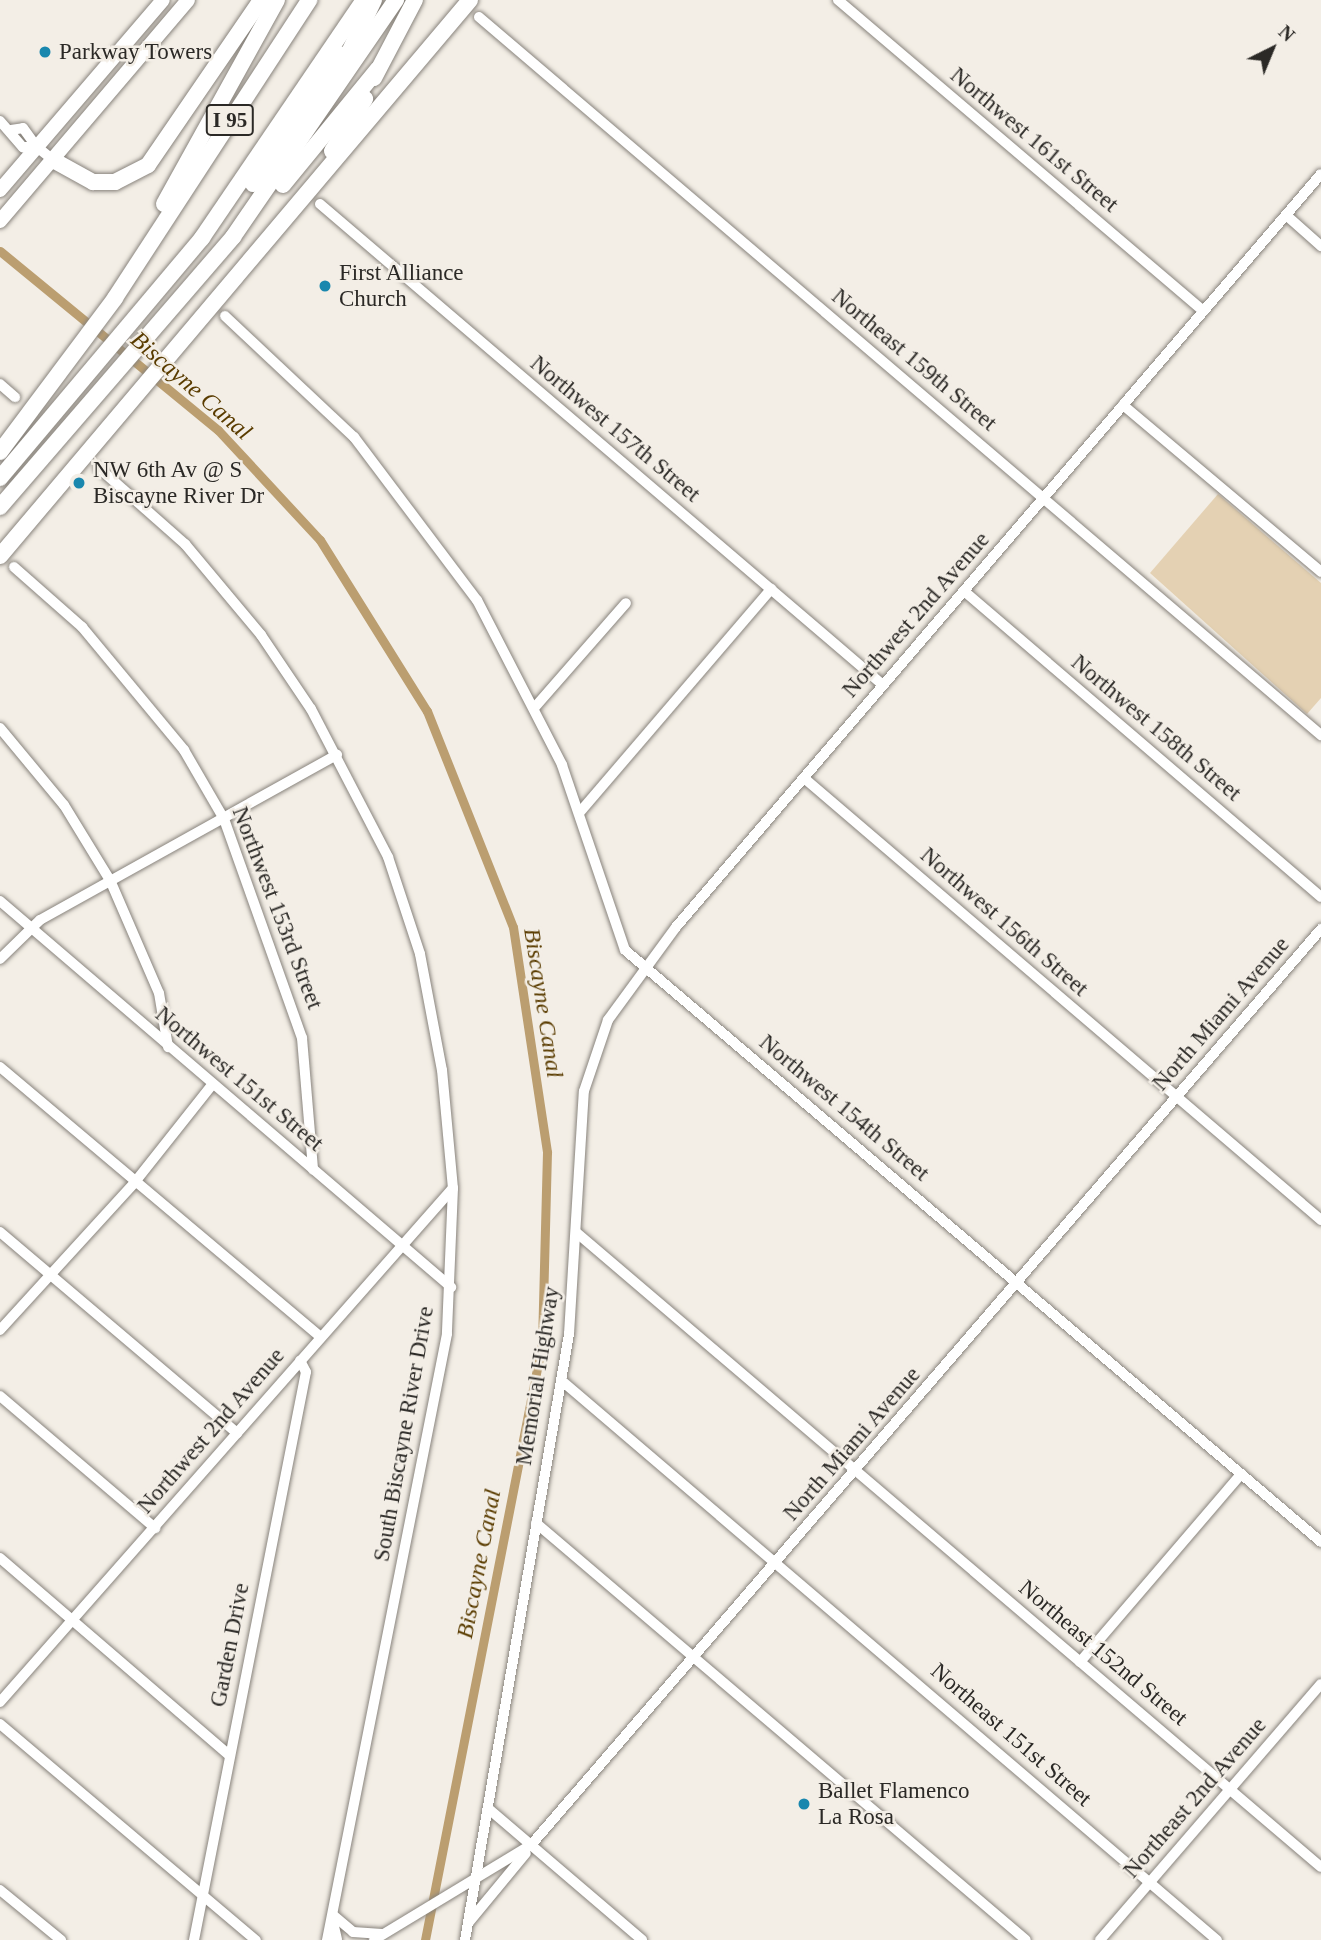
<!DOCTYPE html>
<html>
<head>
<meta charset="utf-8">
<style>
	body { margin:0 }
	#map { position:relative; width:1321px; height:1940px; overflow:hidden; background:#f3eee6; font-family:"Times New Roman",serif }
	div>[style] { position:absolute }
	[style*='--x'] { left:calc(var(--x)*1px); top:calc(var(--y)*1px); width:calc(var(--w)*1px); rotate:calc(var(--a)*1deg) }
	.green>* { inset:0; background:#e4d1b3 }
	.canal>* { height:9px; margin:-4.5px; padding:0 4.5px; transform-origin:4.5px; border-radius:4.5px; background:#bb9e70 }
	.roads { filter:drop-shadow(0 0 2px #88837c) drop-shadow(0 0 2px #88837c) }
	.minor>* { height:10px; margin:-5px; padding:0 5px; transform-origin:5px; border-radius:5px; background:#fff }
	.major>* { height:14px; margin:-7px; padding:0 7px; transform-origin:7px; border-radius:7px; background:#fff }
	.highway>* { height:16px; margin:-8px; padding:0 8px; transform-origin:8px; border-radius:8px; background:#fff }
	.dots>* { width:19px; height:19px; translate:-50% -50%; box-sizing:border-box; border:4px solid #f3eee6; border-radius:50% }
	span { translate:-50% -50%; white-space:nowrap; text-align:center; line-height:1.15; -webkit-text-stroke:5px #f3eee6; paint-order:stroke }
	.shield-label span { padding:2px 5px; background:#f3eee6; border:2px solid; border-radius:5px; -webkit-text-stroke-width:0 }
	.shield-label { font-size:21px; color:#2b2926; font-weight:700 }
	.poi-label { font-size:23px; color:#2b2926 }
	.left { translate:0 -50%; text-align:left }
	.street-label { font-size:23px; color:#2b2926 }
	.water-label { font-size:24px; color:#5a3c00; font-style:italic }
	.north { position:absolute; left:1237px; top:14px; width:70px; height:70px; -webkit-text-stroke:5px #f3eee6; paint-order:stroke; rotate:43deg; font-size:19px; font-weight:700; line-height:28px; text-align:center; color:#2b2926 }
	.north::after { content:''; display:block; margin:auto; width:24px; height:32px; background:#2b2926; clip-path:polygon(50% 0,100% 100%,50% 72%,0 100%) }
</style>
</head>
<body>
<div id="map">
	<div class="green">
		<div style="clip-path:polygon(1218px 494px,1321px 583px,1321px 698px,1307px 714px,1150px 573px)"></div>
	</div>
	<div class="canal">
		<div style="--x:0;--y:251;--w:282;--a:39.4"></div>
		<div style="--x:218;--y:430;--w:150;--a:47.2"></div>
		<div style="--x:320;--y:540;--w:202;--a:58"></div>
		<div style="--x:427;--y:711;--w:232;--a:68.3"></div>
		<div style="--x:513;--y:927;--w:228;--a:81.4"></div>
		<div style="--x:547;--y:1152;--w:191;--a:91.5"></div>
		<div style="--x:542;--y:1343;--w:608;--a:101.09"></div>
	</div>
	<div class="roads">
		<div class="minor">
			<div style="--x:838;--y:0;--w:480;--a:40.4"></div>
			<div style="--x:479;--y:17;--w:1107;--a:40.46"></div>
			<div style="--x:0;--y:121;--w:35;--a:49"></div>
			<div style="--x:23;--y:147;--w:14;--a:0"></div>
			<div style="--x:37;--y:147;--w:21;--a:39"></div>
			<div style="--x:11;--y:130;--w:12;--a:-9"></div>
			<div style="--x:23;--y:128;--w:24;--a:54"></div>
			<div style="--x:320;--y:204;--w:740;--a:40.51"></div>
			<div style="--x:1286;--y:215;--w:47;--a:41.5"></div>
			<div style="--x:225;--y:316;--w:177;--a:43.2"></div>
			<div style="--x:354;--y:437;--w:204;--a:53"></div>
			<div style="--x:477;--y:600;--w:186;--a:62.7"></div>
			<div style="--x:562;--y:765;--w:195;--a:71.2"></div>
			<div style="--x:625;--y:950;--w:914;--a:40.38"></div>
			<div style="--x:0;--y:384;--w:20;--a:41"></div>
			<div style="--x:1123;--y:405;--w:259;--a:40.1"></div>
			<div style="--x:99;--y:468;--w:115;--a:41.5"></div>
			<div style="--x:185;--y:544;--w:119;--a:50.1"></div>
			<div style="--x:261;--y:635;--w:89;--a:56"></div>
			<div style="--x:311;--y:709;--w:167;--a:62.5"></div>
			<div style="--x:388;--y:857;--w:102;--a:71.7"></div>
			<div style="--x:420;--y:954;--w:118;--a:79.3"></div>
			<div style="--x:442;--y:1070;--w:119;--a:84.7"></div>
			<div style="--x:453;--y:1188;--w:146;--a:92.4"></div>
			<div style="--x:447;--y:1334;--w:618;--a:101.2"></div>
			<div style="--x:14;--y:567;--w:91;--a:41.4"></div>
			<div style="--x:82;--y:627;--w:160;--a:50.3"></div>
			<div style="--x:184;--y:750;--w:80;--a:59.9"></div>
			<div style="--x:224;--y:819;--w:232;--a:70.4"></div>
			<div style="--x:302;--y:1038;--w:132;--a:85.2"></div>
			<div style="--x:964;--y:591;--w:470;--a:40.6"></div>
			<div style="--x:535;--y:707;--w:138;--a:-48.8"></div>
			<div style="--x:0;--y:728;--w:100;--a:50.3"></div>
			<div style="--x:64;--y:805;--w:88;--a:58.5"></div>
			<div style="--x:110;--y:880;--w:123;--a:66.6"></div>
			<div style="--x:159;--y:993;--w:55;--a:80.5"></div>
			<div style="--x:804;--y:778;--w:680;--a:40.53"></div>
			<div style="--x:580;--y:812;--w:294;--a:-49.4"></div>
			<div style="--x:0;--y:901;--w:594;--a:40.56"></div>
			<div style="--x:0;--y:959;--w:56;--a:-44.3"></div>
			<div style="--x:40;--y:920;--w:340;--a:-29.1"></div>
			<div style="--x:0;--y:1067;--w:419;--a:40.1"></div>
			<div style="--x:0;--y:1232;--w:311;--a:40.3"></div>
			<div style="--x:577;--y:1233;--w:977;--a:40.44"></div>
			<div style="--x:0;--y:1330;--w:200;--a:-47.6"></div>
			<div style="--x:135;--y:1182;--w:124;--a:-51.6"></div>
			<div style="--x:562;--y:1381;--w:861;--a:40.48"></div>
			<div style="--x:0;--y:1396;--w:204;--a:40.4"></div>
			<div style="--x:536;--y:1523;--w:643;--a:40.4"></div>
			<div style="--x:0;--y:1558;--w:303;--a:40.7"></div>
			<div style="--x:1080;--y:1662;--w:248;--a:-49.4"></div>
			<div style="--x:0;--y:1702;--w:685;--a:-48.61"></div>
			<div style="--x:0;--y:1724;--w:335;--a:40.2"></div>
			<div style="--x:490;--y:1810;--w:200;--a:40.5"></div>
			<div style="--x:0;--y:1890;--w:79;--a:39.3"></div>
			<div style="--x:333;--y:1915;--w:26;--a:40"></div>
			<div style="--x:353;--y:1932;--w:29;--a:4"></div>
			<div style="--x:333;--y:1922;--w:18;--a:77"></div>
			<div style="--x:469;--y:1922;--w:89;--a:-50.4"></div>
			<div style="--x:194;--y:1940;--w:579;--a:-78.85"></div>
			<div style="--x:306;--y:1372;--w:13;--a:-117"></div>
			<div style="--x:374;--y:1940;--w:184;--a:-31.2"></div>
			<div style="--x:531;--y:1845;--w:1210;--a:-49.22"></div>
			<div style="--x:465;--y:1940;--w:615;--a:-80.26"></div>
			<div style="--x:569;--y:1334;--w:243;--a:-86.5"></div>
			<div style="--x:584;--y:1091;--w:75;--a:-71.3"></div>
			<div style="--x:608;--y:1020;--w:115;--a:-53.8"></div>
			<div style="--x:676;--y:927;--w:991;--a:-49.42"></div>
			<div style="--x:1100;--y:1940;--w:338;--a:-49.2"></div>
		</div>
		<div class="major">
			<div style="--x:0;--y:190;--w:250;--a:-49.4"></div>
			<div style="--x:0;--y:221;--w:290;--a:-49.6"></div>
		</div>
		<div class="highway">
			<div style="--x:342;--y:67;--w:74;--a:-64.5"></div>
			<div style="--x:374;--y:78;--w:88;--a:-62.3"></div>
			<div style="--x:332;--y:151;--w:62;--a:-57.6"></div>
			<div style="--x:53;--y:160;--w:46;--a:28.8"></div>
			<div style="--x:93;--y:182;--w:22;--a:0"></div>
			<div style="--x:115;--y:182;--w:37;--a:-27"></div>
			<div style="--x:148;--y:165;--w:200;--a:-55.6"></div>
			<div style="--x:253;--y:184;--w:156;--a:-56.2"></div>
			<div style="--x:283;--y:185;--w:150;--a:-50.7"></div>
			<div style="--x:164;--y:204;--w:233;--a:-61"></div>
			<div style="--x:0;--y:452;--w:192;--a:-53.2"></div>
			<div style="--x:115;--y:298;--w:356;--a:-56.9"></div>
			<div style="--x:0;--y:478;--w:314;--a:-49.9"></div>
			<div style="--x:202;--y:238;--w:288;--a:-55.8"></div>
			<div style="--x:0;--y:507;--w:357;--a:-49.2"></div>
			<div style="--x:233;--y:237;--w:288;--a:-55.5"></div>
			<div style="--x:0;--y:556;--w:728;--a:-49.79"></div>
		</div>
	</div>
	<div class="dots">
		<div style="left:45px;top:52px;background:#1987ae"></div>
		<div style="left:325px;top:286px;background:#1987ae"></div>
		<div style="left:79px;top:483px;background:#1987ae"></div>
		<div style="left:804px;top:1804px;background:#1987ae"></div>
	</div>
	<div class="shield-label">
		<span style="left:230px;top:120px">I 95</span>
	</div>
	<div class="poi-label">
		<span class="left" style="left:59px;top:52px">Parkway Towers</span>
		<span class="left" style="left:339px;top:286px">First Alliance<br>Church</span>
		<span class="left" style="left:93px;top:483px">NW 6th Av @ S<br>Biscayne River Dr</span>
		<span class="left" style="left:818px;top:1804px">Ballet Flamenco<br>La Rosa</span>
	</div>
	<div class="street-label">
		<span style="left:1034px;top:140px;rotate:40deg">Northwest 161st Street</span>
		<span style="left:914px;top:360px;rotate:40deg">Northeast 159th Street</span>
		<span style="left:615px;top:429px;rotate:40deg">Northwest 157th Street</span>
		<span style="left:916px;top:615px;rotate:-49deg">Northwest 2nd Avenue</span>
		<span style="left:1156px;top:728px;rotate:40deg">Northwest 158th Street</span>
		<span style="left:277px;top:908px;rotate:69deg">Northwest 153rd Street</span>
		<span style="left:1004px;top:922px;rotate:41deg">Northwest 156th Street</span>
		<span style="left:1221px;top:1014px;rotate:-49deg">North Miami Avenue</span>
		<span style="left:239px;top:1079px;rotate:40deg">Northwest 151st Street</span>
		<span style="left:844px;top:1108px;rotate:40deg">Northwest 154th Street</span>
		<span style="left:538px;top:1376px;rotate:-81deg">Memorial Highway</span>
		<span style="left:211px;top:1431px;rotate:-49deg">Northwest 2nd Avenue</span>
		<span style="left:404px;top:1434px;rotate:-80deg">South Biscayne River Drive</span>
		<span style="left:852px;top:1444px;rotate:-49deg">North Miami Avenue</span>
		<span style="left:230px;top:1645px;rotate:-79deg">Garden Drive</span>
		<span style="left:1103px;top:1653px;rotate:40deg">Northeast 152nd Street</span>
		<span style="left:1011px;top:1735px;rotate:41deg">Northeast 151st Street</span>
		<span style="left:1195px;top:1798px;rotate:-49deg">Northeast 2nd Avenue</span>
	</div>
	<div class="water-label">
		<span style="left:191px;top:386px;rotate:41deg">Biscayne Canal</span>
		<span style="left:543px;top:1003px;rotate:81deg">Biscayne Canal</span>
		<span style="left:479px;top:1564px;rotate:-79deg">Biscayne Canal</span>
	</div>
	<div class="north">N</div>
</div>
</body>
</html>
